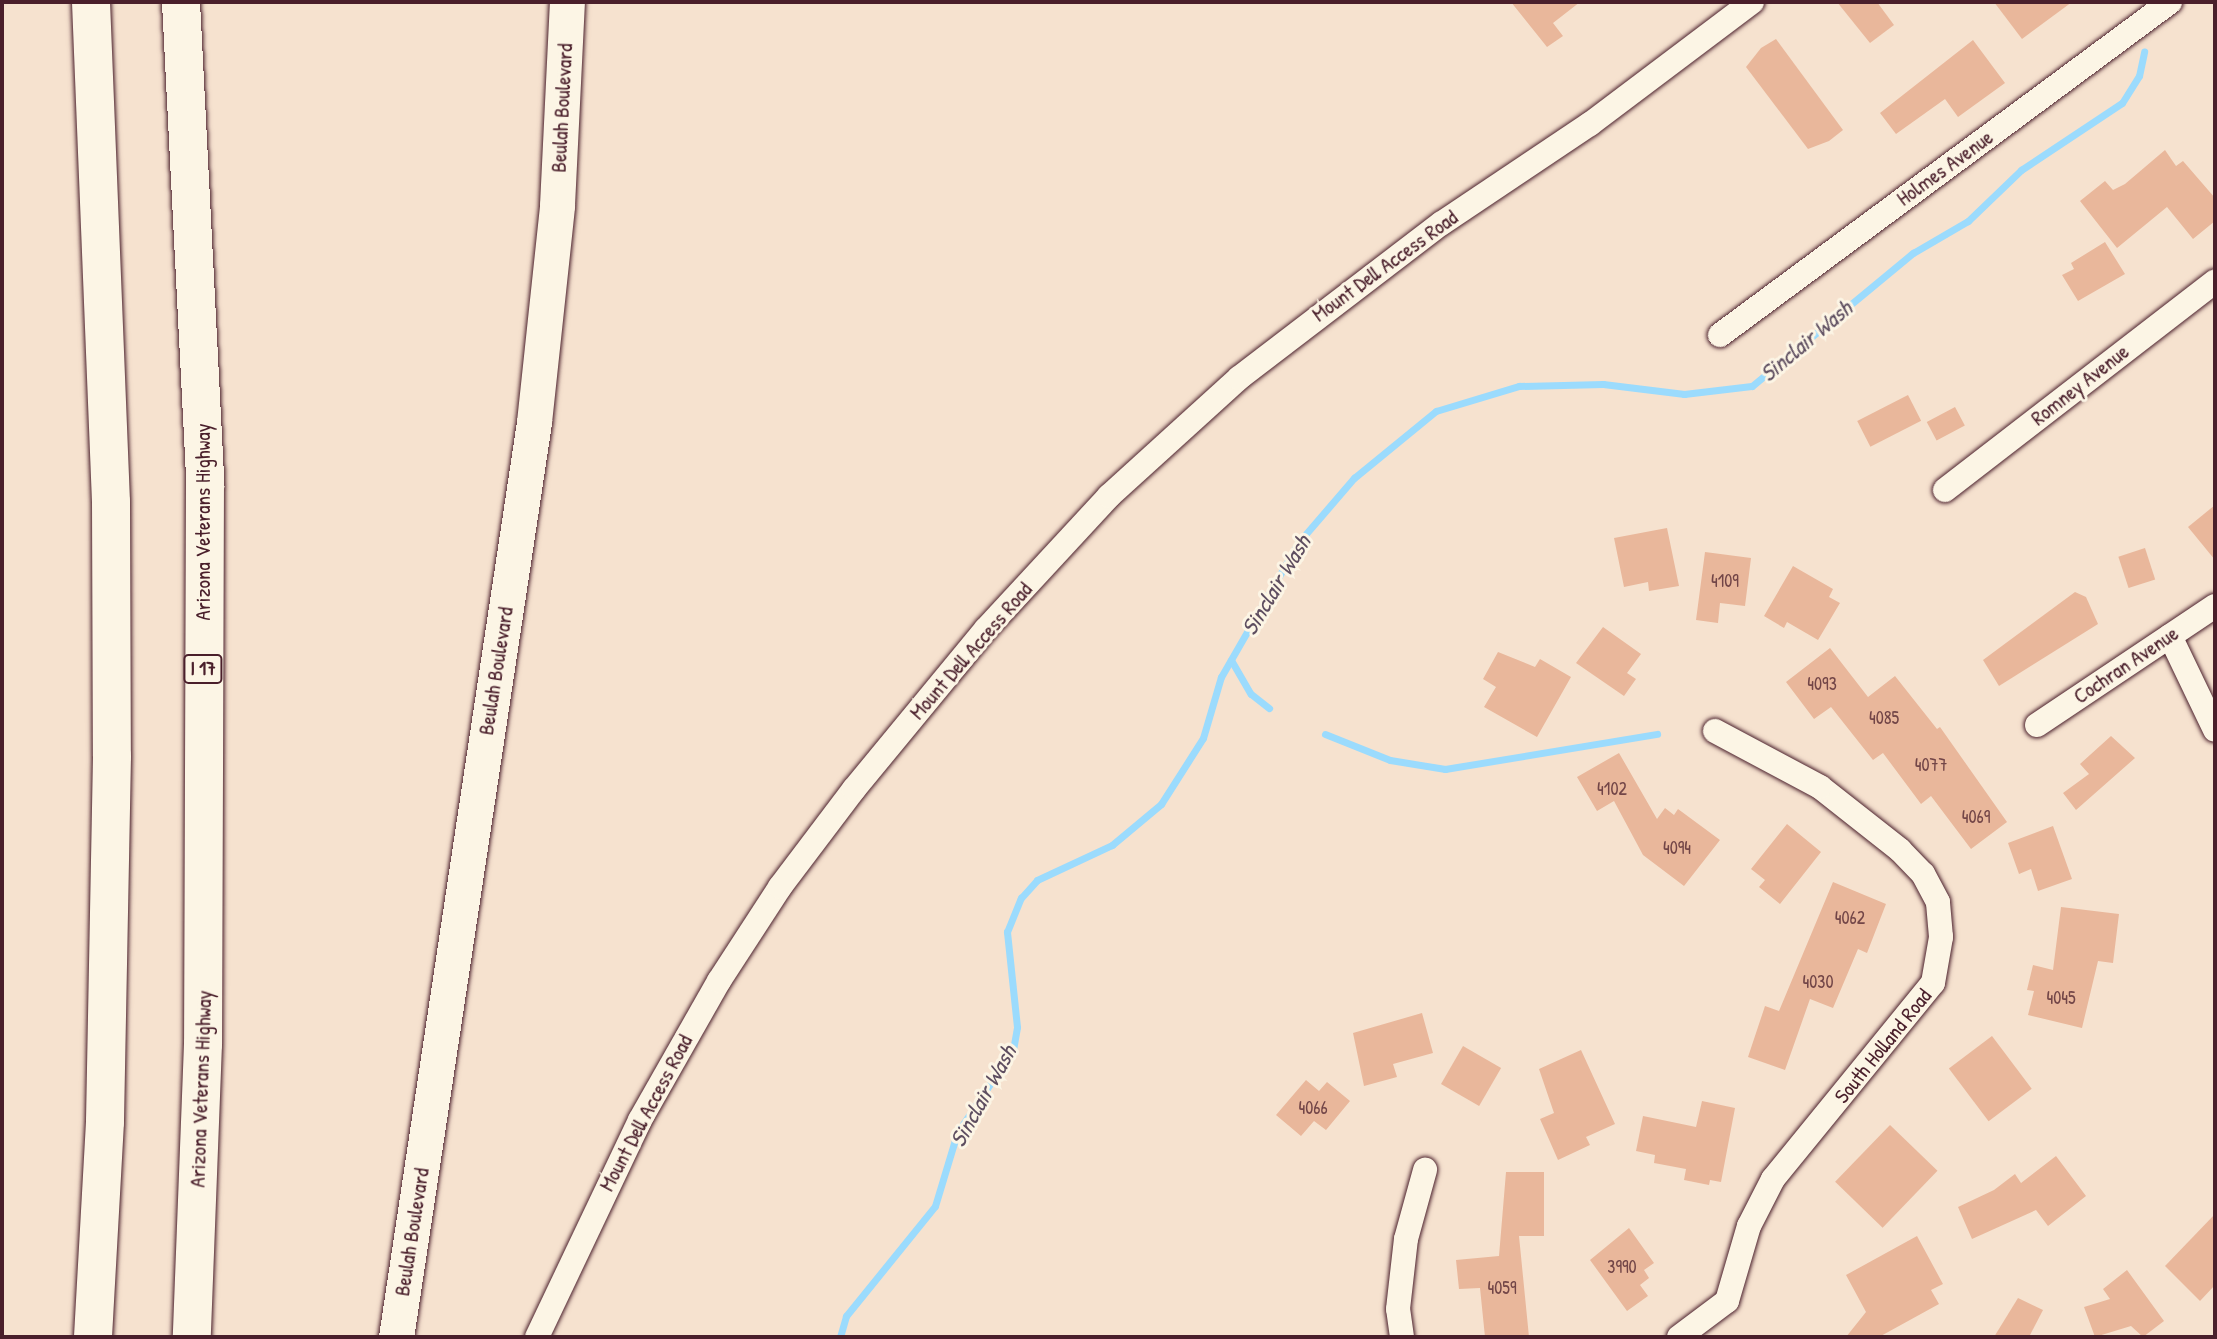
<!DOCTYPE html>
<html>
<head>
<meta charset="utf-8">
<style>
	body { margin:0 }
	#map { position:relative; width:2217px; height:1339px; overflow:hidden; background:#f6e2cf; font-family:"Patrick Hand",sans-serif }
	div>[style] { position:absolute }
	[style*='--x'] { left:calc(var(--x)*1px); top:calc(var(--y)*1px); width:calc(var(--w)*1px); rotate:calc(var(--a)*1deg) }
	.stream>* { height:7px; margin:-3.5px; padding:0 3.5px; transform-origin:3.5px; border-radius:3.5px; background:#9bdbfd }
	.building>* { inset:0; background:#e9b79b; transform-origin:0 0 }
	.roads { filter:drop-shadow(0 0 2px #4a1f2b) drop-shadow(0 0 2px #4a1f2b) }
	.minor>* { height:24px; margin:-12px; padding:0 12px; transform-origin:12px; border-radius:12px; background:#fcf5e5 }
	.secondary>* { height:35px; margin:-17.5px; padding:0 17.5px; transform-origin:17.5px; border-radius:17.5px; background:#fcf5e5 }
	.motorway>* { height:38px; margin:-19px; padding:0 19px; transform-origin:19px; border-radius:19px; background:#fcf5e5 }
	span { translate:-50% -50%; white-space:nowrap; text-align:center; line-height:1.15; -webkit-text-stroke:6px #fcf5e5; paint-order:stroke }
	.number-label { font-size:18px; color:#724547 }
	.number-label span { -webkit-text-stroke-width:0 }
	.shield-label span { padding:2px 5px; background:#fcf5e5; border:2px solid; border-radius:5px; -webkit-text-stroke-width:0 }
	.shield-label { font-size:19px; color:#4a1f2b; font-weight:700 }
	.street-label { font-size:21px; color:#4a1f2b }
	.water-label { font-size:23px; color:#5e4e60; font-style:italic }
	.frame { position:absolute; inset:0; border:4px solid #4a1f2b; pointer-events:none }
</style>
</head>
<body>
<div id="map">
	<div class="stream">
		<div style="--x:1231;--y:660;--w:39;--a:60"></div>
		<div style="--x:1251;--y:694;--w:23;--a:38"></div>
		<div style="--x:1325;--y:734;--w:70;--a:21.8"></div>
		<div style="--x:1390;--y:760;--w:56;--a:9.3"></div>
		<div style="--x:1445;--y:769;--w:215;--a:-9.4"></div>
		<div style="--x:840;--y:1337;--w:22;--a:-74"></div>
		<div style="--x:846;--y:1316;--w:141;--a:-51"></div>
		<div style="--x:935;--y:1206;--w:76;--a:-73.2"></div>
		<div style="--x:957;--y:1133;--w:100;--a:-56"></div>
		<div style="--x:1013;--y:1050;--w:23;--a:-80"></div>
		<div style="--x:1017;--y:1027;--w:96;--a:-96"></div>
		<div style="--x:1007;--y:932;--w:37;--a:-68"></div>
		<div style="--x:1021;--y:898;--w:24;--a:-48"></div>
		<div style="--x:1037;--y:880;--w:83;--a:-25"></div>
		<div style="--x:1112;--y:845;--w:64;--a:-39.9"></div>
		<div style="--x:1161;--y:804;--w:78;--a:-57.5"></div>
		<div style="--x:1203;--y:738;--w:64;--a:-73.6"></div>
		<div style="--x:1221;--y:677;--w:155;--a:-60.1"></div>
		<div style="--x:1298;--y:543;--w:86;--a:-49.3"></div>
		<div style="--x:1354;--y:478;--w:106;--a:-39.3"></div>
		<div style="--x:1436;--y:411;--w:87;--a:-16.8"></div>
		<div style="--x:1519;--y:386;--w:84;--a:-1.4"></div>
		<div style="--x:1603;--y:384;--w:82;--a:7"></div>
		<div style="--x:1684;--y:394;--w:68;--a:-6.7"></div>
		<div style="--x:1752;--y:386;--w:209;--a:-39.6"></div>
		<div style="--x:1913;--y:253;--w:64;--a:-30.2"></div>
		<div style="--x:1968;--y:221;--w:74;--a:-43.9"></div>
		<div style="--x:2021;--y:170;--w:121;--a:-33.6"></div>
		<div style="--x:2122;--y:103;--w:32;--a:-58"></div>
		<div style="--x:2139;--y:76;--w:25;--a:-78"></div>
	</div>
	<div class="building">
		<div style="clip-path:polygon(1511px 2px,1580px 2px,1553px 23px,1563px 36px,1547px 47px)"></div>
		<div style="clip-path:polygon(1837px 2px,1877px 2px,1894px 25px,1870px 43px)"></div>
		<div style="clip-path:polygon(1994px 2px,2072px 2px,2022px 39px)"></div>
		<div style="clip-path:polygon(1776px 39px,1843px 130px,1829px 141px,1808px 149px,1746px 67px,1761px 48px)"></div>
		<div style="clip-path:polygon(1973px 40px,2005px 83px,1958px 117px,1945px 99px,1896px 134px,1880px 113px)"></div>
		<div style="clip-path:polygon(2165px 150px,2176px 166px,2183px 161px,2215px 198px,2215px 221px,2193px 239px,2167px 207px,2117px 248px,2080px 201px,2105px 181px,2113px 190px,2125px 184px)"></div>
		<div style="clip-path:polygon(2105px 242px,2125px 274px,2078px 301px,2062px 275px,2074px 269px,2071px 263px)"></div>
		<div style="left:1908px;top:395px;width:29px;height:57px;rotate:63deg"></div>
		<div style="left:1955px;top:407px;width:21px;height:32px;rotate:62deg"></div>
		<div style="clip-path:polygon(2215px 505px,2215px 560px,2188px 527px)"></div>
		<div style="clip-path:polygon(1667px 528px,1679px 586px,1649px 591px,1648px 582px,1624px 587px,1614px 538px)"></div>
		<div style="left:2145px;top:548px;width:33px;height:28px;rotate:72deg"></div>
		<div style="clip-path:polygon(1705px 552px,1751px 558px,1745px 606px,1720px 603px,1718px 623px,1696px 620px)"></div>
		<div style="clip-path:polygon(1793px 566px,1833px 589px,1829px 597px,1840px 603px,1818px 640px,1787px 622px,1784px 628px,1764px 616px)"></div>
		<div style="clip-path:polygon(2075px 592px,2086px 597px,2098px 624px,1999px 686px,1983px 660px)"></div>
		<div style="clip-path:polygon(1603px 627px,1641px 654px,1627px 673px,1636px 679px,1624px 696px,1576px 663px)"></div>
		<div style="clip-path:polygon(1830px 648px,1868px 697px,1895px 676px,1937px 729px,1940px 727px,2007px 822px,1971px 849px,1931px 796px,1921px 804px,1883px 753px,1873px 760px,1831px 707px,1814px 719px,1786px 682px)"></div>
		<div style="clip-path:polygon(1498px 652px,1535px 667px,1540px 659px,1571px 677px,1537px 737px,1484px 707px,1496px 687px,1483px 679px)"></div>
		<div style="clip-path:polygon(2111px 736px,2135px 758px,2076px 810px,2063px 793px,2089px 774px,2080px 764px)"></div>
		<div style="clip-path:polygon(1619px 753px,1657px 819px,1665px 808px,1674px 815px,1678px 809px,1720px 840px,1684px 886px,1643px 855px,1614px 801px,1597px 811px,1577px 777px)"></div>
		<div style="clip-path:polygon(1787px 824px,1821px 852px,1780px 904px,1759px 887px,1765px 880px,1751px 869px)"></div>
		<div style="clip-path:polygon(2053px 826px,2072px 879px,2038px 891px,2031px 869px,2019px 874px,2008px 843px)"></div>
		<div style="clip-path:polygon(1833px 882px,1886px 904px,1867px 953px,1858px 949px,1833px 1008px,1810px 999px,1785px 1070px,1748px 1057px,1765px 1006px,1779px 1011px)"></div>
		<div style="clip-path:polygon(2061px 907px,2119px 914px,2113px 963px,2098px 961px,2082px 1028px,2028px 1015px,2034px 991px,2027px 990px,2033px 965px,2053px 970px)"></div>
		<div style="clip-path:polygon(1422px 1013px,1433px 1053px,1393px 1064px,1397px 1077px,1364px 1086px,1353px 1033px)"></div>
		<div style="left:1992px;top:1036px;width:66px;height:54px;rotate:53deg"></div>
		<div style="left:1463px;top:1046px;width:44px;height:44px;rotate:30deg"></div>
		<div style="clip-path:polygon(1581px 1050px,1615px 1124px,1586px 1137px,1590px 1145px,1558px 1160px,1540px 1119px,1554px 1113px,1539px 1069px)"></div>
		<div style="clip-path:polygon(1306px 1080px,1319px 1091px,1327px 1082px,1350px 1101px,1326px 1130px,1314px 1121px,1301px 1136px,1276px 1115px)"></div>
		<div style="clip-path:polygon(1702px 1101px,1735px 1108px,1721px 1182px,1710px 1180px,1709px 1185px,1684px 1180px,1686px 1169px,1654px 1163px,1655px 1155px,1636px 1151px,1643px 1116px,1696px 1127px)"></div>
		<div style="left:1890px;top:1125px;width:66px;height:79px;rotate:44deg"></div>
		<div style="clip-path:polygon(2056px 1156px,2086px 1196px,2048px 1226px,2036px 1210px,1972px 1239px,1958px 1207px,1994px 1190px,2015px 1174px,2021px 1183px)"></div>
		<div style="clip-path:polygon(1506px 1172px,1544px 1172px,1544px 1236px,1519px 1236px,1529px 1337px,1485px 1337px,1480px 1288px,1459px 1289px,1456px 1260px,1499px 1256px)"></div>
		<div style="clip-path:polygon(2215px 1214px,2215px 1285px,2200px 1301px,2165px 1266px)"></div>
		<div style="clip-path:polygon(1629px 1228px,1654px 1263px,1644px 1270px,1649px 1278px,1640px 1285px,1648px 1296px,1627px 1311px,1590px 1260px)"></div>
		<div style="clip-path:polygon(1917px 1236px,1943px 1284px,1931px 1290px,1939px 1304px,1879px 1337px,1846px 1337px,1866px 1312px,1846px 1275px)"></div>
		<div style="clip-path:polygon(2127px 1270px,2164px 1321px,2143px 1337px,2131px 1326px,2095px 1337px,2084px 1307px,2110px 1299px,2103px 1289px)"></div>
		<div style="clip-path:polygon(2018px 1298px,2043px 1310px,2029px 1337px,1994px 1337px)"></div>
	</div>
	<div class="roads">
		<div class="minor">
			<div style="--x:1720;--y:335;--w:560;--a:-36.5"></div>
			<div style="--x:1945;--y:490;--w:341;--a:-37.7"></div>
			<div style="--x:2170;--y:636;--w:104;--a:64.4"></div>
			<div style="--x:2037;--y:725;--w:214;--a:-33.8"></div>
			<div style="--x:537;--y:1337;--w:240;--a:-64.6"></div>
			<div style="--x:640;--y:1120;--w:160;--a:-60.4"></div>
			<div style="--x:719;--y:981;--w:112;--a:-57"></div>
			<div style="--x:780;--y:887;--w:123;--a:-52.9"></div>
			<div style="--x:854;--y:789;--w:207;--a:-50.5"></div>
			<div style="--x:986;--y:629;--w:181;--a:-47.2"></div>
			<div style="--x:1109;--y:496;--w:176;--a:-42.2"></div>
			<div style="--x:1239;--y:378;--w:255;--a:-37.4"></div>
			<div style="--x:1442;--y:223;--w:178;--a:-33.8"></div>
			<div style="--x:1590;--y:124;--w:203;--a:-37"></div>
			<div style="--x:1402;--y:1337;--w:28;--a:-98"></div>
			<div style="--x:1398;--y:1309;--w:70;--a:-83.5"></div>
			<div style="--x:1406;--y:1239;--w:72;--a:-74.6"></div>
			<div style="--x:1679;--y:1337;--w:60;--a:-36.9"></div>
			<div style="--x:1727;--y:1301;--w:78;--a:-73.7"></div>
			<div style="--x:1749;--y:1226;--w:53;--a:-62.9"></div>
			<div style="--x:1773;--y:1179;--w:253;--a:-50.8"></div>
			<div style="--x:1933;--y:983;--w:47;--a:-80.1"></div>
			<div style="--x:1941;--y:937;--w:35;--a:-95"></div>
			<div style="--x:1938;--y:902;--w:32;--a:-118"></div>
			<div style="--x:1923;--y:874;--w:33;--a:-134"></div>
			<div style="--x:1900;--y:850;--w:102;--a:-141.8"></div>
			<div style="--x:1820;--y:787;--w:119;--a:-151.9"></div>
		</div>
		<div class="secondary">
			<div style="--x:396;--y:1337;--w:925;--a:-81.42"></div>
			<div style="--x:534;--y:422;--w:218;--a:-83.9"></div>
			<div style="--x:557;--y:205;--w:203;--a:-87.2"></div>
		</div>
		<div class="motorway">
			<div style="--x:91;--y:2;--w:500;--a:87.71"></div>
			<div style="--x:111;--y:502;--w:254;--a:89.8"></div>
			<div style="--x:112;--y:756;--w:366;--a:91.1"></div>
			<div style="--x:105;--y:1122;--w:215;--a:93.2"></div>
			<div style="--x:181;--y:2;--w:482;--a:87.1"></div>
			<div style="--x:205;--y:483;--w:561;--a:90.2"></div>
			<div style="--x:203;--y:1044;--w:293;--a:92.2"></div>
		</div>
	</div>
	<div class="number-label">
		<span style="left:1725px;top:581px">4109</span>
		<span style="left:1822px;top:684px">4093</span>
		<span style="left:1884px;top:718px">4085</span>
		<span style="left:1931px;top:765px">4077</span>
		<span style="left:1612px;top:789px">4102</span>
		<span style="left:1976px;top:817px">4069</span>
		<span style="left:1677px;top:848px">4094</span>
		<span style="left:1850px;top:918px">4062</span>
		<span style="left:1818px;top:982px">4030</span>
		<span style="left:2061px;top:998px">4045</span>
		<span style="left:1313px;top:1108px">4066</span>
		<span style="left:1622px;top:1267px">3990</span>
		<span style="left:1502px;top:1288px">4059</span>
	</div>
	<div class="shield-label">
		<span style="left:203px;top:669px">I 17</span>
	</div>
	<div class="street-label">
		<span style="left:562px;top:108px;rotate:-87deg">Beulah Boulevard</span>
		<span style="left:1945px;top:168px;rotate:-36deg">Holmes Avenue</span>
		<span style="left:1385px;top:266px;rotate:-36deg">Mount Dell Access Road</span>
		<span style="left:2080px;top:385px;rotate:-38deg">Romney Avenue</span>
		<span style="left:203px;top:522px;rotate:-90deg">Arizona Veterans Highway</span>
		<span style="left:971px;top:651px;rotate:-49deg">Mount Dell Access Road</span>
		<span style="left:2126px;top:665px;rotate:-34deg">Cochran Avenue</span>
		<span style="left:496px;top:671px;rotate:-81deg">Beulah Boulevard</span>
		<span style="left:1883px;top:1046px;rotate:-51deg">South Holland Road</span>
		<span style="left:201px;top:1089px;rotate:-88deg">Arizona Veterans Highway</span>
		<span style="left:646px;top:1113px;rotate:-62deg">Mount Dell Access Road</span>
		<span style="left:412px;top:1232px;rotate:-81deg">Beulah Boulevard</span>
	</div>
	<div class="water-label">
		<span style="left:1806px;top:341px;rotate:-40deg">Sinclair Wash</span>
		<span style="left:1276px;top:585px;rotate:-59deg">Sinclair Wash</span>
		<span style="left:983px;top:1096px;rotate:-61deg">Sinclair Wash</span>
	</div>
	<div class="frame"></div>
</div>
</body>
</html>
